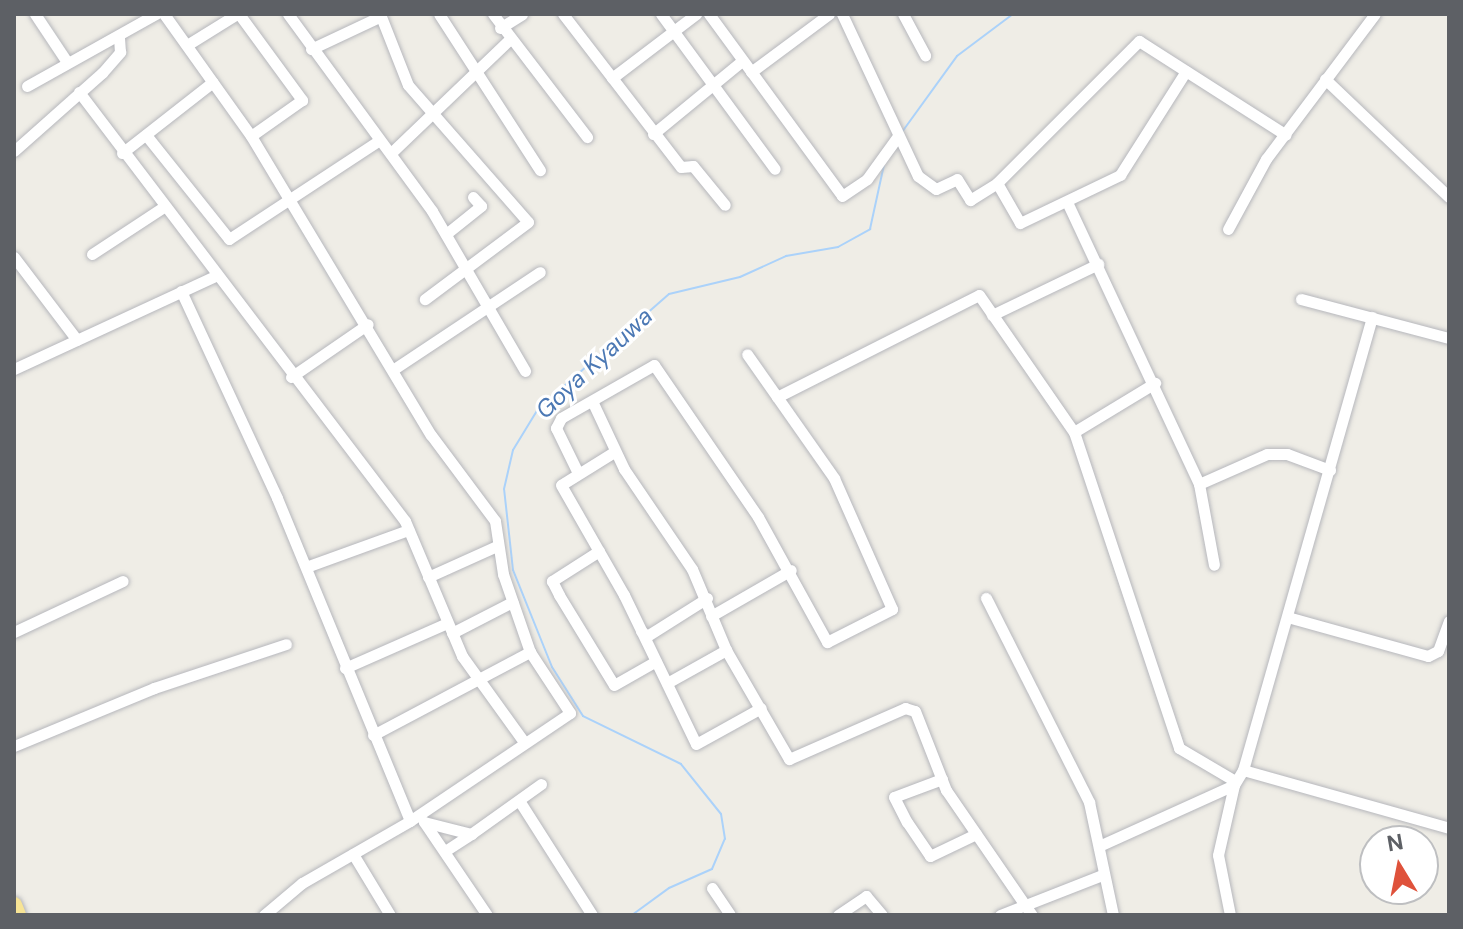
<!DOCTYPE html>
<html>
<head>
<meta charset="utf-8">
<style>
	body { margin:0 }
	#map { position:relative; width:1463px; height:929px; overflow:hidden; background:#efede6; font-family:"DM Sans",sans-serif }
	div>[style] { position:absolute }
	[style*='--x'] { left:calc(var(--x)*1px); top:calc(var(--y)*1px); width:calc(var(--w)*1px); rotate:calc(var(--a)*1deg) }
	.stream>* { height:2px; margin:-1px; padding:0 1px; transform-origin:1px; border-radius:1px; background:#abd2fa }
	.roads { filter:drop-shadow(0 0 2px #b6b7bc) drop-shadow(0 0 2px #b6b7bc) }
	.minor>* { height:11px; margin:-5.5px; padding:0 5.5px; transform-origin:5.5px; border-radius:5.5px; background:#fff }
	.highway>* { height:16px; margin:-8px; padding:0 8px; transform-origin:8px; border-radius:8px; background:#f7e495 }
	span { translate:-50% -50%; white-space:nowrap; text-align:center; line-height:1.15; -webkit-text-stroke:6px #fff; paint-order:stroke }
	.water-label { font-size:24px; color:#4b78b4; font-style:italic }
	.frame { position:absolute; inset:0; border:16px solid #5d6065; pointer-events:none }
	.north { position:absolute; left:1359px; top:825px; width:80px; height:80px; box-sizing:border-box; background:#fff; border:2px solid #bebfc1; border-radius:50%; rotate:350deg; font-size:22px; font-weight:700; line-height:32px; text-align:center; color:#5d6065 }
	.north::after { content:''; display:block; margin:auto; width:28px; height:36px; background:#df523b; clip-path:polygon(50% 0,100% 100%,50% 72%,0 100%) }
</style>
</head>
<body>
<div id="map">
	<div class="stream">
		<div style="--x:902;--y:132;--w:94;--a:-54.1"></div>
		<div style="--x:957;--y:56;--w:70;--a:-36.9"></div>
		<div style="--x:632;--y:915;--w:46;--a:-36.1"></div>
		<div style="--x:669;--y:888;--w:47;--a:-23.8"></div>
		<div style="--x:712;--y:869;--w:33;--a:-67"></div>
		<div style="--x:725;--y:839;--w:25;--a:-99"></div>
		<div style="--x:721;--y:814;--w:64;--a:-128.7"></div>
		<div style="--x:681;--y:764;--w:109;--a:-153.9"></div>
		<div style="--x:583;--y:716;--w:58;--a:-122.3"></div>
		<div style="--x:552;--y:667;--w:105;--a:-111.9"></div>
		<div style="--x:513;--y:570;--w:81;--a:-96.3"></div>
		<div style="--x:504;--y:489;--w:40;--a:-77"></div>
		<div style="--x:513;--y:450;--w:48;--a:-58.6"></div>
		<div style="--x:538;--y:409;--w:174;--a:-41.3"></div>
		<div style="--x:669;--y:294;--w:73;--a:-13.5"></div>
		<div style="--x:740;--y:277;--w:51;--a:-24.5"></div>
		<div style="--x:786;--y:256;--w:53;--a:-9.8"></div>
		<div style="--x:838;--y:247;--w:37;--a:-29"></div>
		<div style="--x:870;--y:229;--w:66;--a:-77.7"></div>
	</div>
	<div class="roads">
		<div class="minor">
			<div style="--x:35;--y:14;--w:58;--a:56.3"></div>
			<div style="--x:164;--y:14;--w:150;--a:54.5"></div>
			<div style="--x:251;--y:136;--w:349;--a:59"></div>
			<div style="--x:431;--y:435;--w:107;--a:53.3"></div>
			<div style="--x:495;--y:521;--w:54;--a:81.4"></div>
			<div style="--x:503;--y:574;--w:83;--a:70.9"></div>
			<div style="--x:530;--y:652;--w:73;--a:56.7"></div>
			<div style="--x:570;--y:713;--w:193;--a:146"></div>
			<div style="--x:410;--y:821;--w:125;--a:150.1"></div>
			<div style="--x:302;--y:883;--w:50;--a:139.9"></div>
			<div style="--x:239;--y:14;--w:107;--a:53.8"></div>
			<div style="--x:302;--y:100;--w:62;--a:144.8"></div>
			<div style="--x:288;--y:14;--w:244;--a:53.8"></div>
			<div style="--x:432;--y:211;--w:185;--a:59.8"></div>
			<div style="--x:380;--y:14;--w:76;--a:68.5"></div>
			<div style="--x:408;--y:85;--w:182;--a:48.8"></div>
			<div style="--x:528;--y:222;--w:129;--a:143.2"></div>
			<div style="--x:439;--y:14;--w:186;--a:57.1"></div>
			<div style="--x:493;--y:14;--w:155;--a:52.6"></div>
			<div style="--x:563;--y:14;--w:193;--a:52.4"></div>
			<div style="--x:681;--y:167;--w:12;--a:-5"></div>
			<div style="--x:693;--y:166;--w:50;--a:50.6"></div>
			<div style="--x:661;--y:14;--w:192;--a:53.7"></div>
			<div style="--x:709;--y:14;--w:225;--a:53.8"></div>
			<div style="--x:842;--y:196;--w:30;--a:-34"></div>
			<div style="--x:867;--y:179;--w:53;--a:-54.2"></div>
			<div style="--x:842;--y:14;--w:179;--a:64.9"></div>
			<div style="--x:918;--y:176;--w:22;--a:36"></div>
			<div style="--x:936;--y:189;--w:23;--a:-25"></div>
			<div style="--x:957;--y:179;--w:25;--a:58"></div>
			<div style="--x:970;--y:200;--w:32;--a:-32"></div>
			<div style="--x:997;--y:183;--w:46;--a:60.1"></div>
			<div style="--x:1020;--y:223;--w:111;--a:-25.6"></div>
			<div style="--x:1120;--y:175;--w:123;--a:-57.6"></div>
			<div style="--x:903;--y:14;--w:47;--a:61.8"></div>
			<div style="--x:500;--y:28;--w:26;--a:-32"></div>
			<div style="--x:187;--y:45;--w:59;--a:-31.8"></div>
			<div style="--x:311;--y:49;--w:77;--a:-25.2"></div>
			<div style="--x:751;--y:72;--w:97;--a:-36.6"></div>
			<div style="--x:612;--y:78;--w:106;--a:-37.3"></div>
			<div style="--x:1325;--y:79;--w:171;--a:43.6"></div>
			<div style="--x:27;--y:86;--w:148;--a:-29.2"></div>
			<div style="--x:79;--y:92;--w:539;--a:52.77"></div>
			<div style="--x:405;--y:521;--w:147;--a:67.1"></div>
			<div style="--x:462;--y:656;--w:106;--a:54.2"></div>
			<div style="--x:653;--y:134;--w:115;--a:-39.4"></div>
			<div style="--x:146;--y:135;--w:133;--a:51.4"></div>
			<div style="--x:229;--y:239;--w:178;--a:-33.3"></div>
			<div style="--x:14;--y:151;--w:118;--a:-41.6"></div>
			<div style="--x:102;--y:73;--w:28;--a:-49"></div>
			<div style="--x:120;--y:52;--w:14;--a:-94"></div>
			<div style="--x:122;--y:153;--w:115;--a:-38"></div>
			<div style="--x:391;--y:153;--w:163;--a:-43.8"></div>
			<div style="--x:997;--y:183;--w:201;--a:-45"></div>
			<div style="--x:1139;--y:41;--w:174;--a:32.6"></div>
			<div style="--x:1067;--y:202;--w:311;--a:64.9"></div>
			<div style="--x:1199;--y:484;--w:82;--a:79.5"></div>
			<div style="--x:1228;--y:229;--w:80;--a:-61.5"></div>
			<div style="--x:1266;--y:159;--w:181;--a:-53.1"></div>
			<div style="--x:446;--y:234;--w:45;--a:-38.7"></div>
			<div style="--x:481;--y:206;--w:12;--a:-132"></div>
			<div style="--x:92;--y:254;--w:84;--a:-33.3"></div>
			<div style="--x:14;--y:257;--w:104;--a:52.8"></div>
			<div style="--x:181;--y:291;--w:228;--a:65.1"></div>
			<div style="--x:277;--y:498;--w:349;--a:67.6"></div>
			<div style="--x:1301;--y:299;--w:153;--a:14.8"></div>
			<div style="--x:992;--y:315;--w:118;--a:-25.7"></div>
			<div style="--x:14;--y:369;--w:221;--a:-24.8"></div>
			<div style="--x:394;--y:369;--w:175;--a:-33.6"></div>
			<div style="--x:291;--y:377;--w:93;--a:-34.5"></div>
			<div style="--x:777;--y:397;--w:226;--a:-26.8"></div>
			<div style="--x:979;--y:295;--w:167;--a:55.3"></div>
			<div style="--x:1074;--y:432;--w:333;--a:71.6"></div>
			<div style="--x:1179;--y:748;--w:65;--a:30.5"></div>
			<div style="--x:593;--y:403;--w:73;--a:64.8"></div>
			<div style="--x:624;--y:469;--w:121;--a:55.8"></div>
			<div style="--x:692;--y:569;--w:88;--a:67.2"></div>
			<div style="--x:726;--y:650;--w:126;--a:60"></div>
			<div style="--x:789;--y:759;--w:127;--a:-23.7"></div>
			<div style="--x:905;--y:708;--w:10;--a:17"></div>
			<div style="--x:915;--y:711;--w:85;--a:68.6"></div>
			<div style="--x:946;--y:790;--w:152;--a:55.5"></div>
			<div style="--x:1074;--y:432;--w:95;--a:-31.2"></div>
			<div style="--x:614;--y:452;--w:62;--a:148.1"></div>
			<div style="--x:561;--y:485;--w:127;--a:60.2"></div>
			<div style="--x:624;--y:595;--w:165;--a:64.2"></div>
			<div style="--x:696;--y:744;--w:74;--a:-29"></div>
			<div style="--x:577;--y:471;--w:48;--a:-116"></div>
			<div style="--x:556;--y:428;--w:11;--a:-63"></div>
			<div style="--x:561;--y:418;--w:107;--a:-29.7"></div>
			<div style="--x:654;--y:365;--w:184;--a:55.6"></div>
			<div style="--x:758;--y:517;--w:143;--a:61.1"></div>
			<div style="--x:827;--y:642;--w:73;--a:-26.9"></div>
			<div style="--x:892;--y:609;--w:143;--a:-113.9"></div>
			<div style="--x:834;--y:478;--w:151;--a:-125.1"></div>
			<div style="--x:1199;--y:484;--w:74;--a:-23.8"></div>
			<div style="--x:1267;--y:454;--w:20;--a:0"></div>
			<div style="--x:1287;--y:454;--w:46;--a:20.4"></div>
			<div style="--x:599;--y:551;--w:56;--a:147.4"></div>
			<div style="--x:552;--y:581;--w:16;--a:63"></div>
			<div style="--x:559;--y:595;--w:105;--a:58.6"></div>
			<div style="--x:614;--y:685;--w:48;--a:-29.7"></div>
			<div style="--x:306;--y:567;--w:109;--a:-19.9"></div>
			<div style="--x:428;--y:577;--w:76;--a:-24.2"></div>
			<div style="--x:986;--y:598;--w:229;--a:63.2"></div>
			<div style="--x:1089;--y:802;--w:116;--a:78"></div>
			<div style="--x:711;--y:616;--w:92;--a:-29.9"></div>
			<div style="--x:1291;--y:618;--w:142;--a:15.5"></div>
			<div style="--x:1428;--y:656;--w:11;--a:-27"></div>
			<div style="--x:1438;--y:651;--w:32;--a:-70"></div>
			<div style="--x:641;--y:631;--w:8;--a:40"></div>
			<div style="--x:647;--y:636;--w:71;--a:-32.3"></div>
			<div style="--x:14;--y:632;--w:120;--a:-25.1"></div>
			<div style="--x:452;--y:633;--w:68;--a:-27.3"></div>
			<div style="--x:345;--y:668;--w:111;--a:-23.8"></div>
			<div style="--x:667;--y:683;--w:68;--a:-29.2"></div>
			<div style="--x:373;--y:735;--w:178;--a:-27.9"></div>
			<div style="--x:14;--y:746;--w:152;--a:-22.5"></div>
			<div style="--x:154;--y:688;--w:139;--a:-18.4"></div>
			<div style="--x:1243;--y:770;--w:214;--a:15.7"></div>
			<div style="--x:942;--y:779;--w:51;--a:159.4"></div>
			<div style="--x:894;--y:797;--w:28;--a:63"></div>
			<div style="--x:907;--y:822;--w:41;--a:55.9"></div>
			<div style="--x:930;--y:856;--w:51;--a:-25.6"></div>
			<div style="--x:520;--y:802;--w:134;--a:57.5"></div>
			<div style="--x:424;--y:822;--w:49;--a:14.3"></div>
			<div style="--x:471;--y:834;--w:86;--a:-35.5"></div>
			<div style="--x:424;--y:822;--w:112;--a:55.9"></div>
			<div style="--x:1099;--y:846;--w:148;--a:-24.3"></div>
			<div style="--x:1234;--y:785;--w:17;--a:-59"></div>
			<div style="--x:1243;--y:770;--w:471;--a:-74.1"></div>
			<div style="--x:445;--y:851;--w:31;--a:-33"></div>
			<div style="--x:353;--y:854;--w:71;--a:58.8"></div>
			<div style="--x:712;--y:888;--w:32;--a:56"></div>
			<div style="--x:838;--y:915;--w:34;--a:-34"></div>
			<div style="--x:866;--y:896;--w:25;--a:50"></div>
			<div style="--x:1000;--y:915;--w:110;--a:-21.4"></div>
			<div style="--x:1230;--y:915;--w:61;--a:-101.3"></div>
			<div style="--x:1218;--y:855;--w:72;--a:-77.1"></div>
		</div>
		<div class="highway">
			<div style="--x:14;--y:905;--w:11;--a:68"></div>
		</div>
	</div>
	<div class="water-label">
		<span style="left:594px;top:363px;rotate:-43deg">Goya Kyauwa</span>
	</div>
	<div class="frame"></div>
	<div class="north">N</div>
</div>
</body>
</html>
